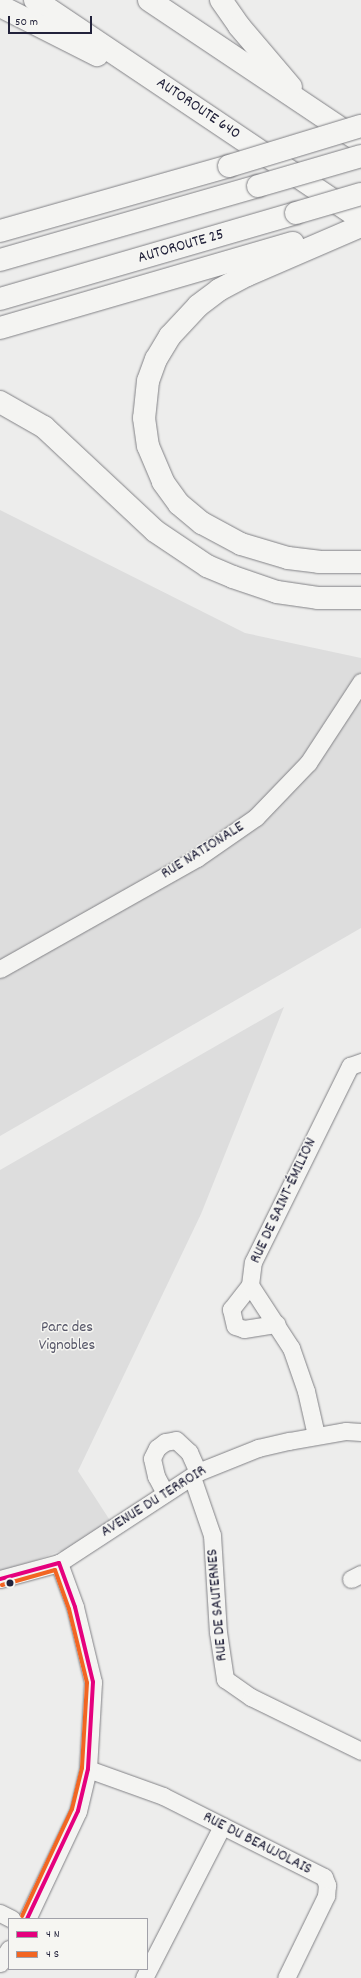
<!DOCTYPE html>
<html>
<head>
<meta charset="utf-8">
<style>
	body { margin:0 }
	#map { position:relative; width:361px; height:1978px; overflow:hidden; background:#ededec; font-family:Dekko,sans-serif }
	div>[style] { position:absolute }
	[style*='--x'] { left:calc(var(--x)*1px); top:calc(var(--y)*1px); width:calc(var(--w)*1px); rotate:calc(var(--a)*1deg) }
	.built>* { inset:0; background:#ddd }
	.roads { filter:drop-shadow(0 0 1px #828286) drop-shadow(0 0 1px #828286) }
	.minor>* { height:17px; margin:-8.5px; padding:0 8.5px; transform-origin:8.5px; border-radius:8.5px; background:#f4f4f2 }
	.highway>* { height:22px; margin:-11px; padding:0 11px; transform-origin:11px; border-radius:11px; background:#f4f4f2 }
	.bridges { filter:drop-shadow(0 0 1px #828286) drop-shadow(0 0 1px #828286) }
	.highway-bridge>* { height:22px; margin:-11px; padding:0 11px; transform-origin:11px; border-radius:11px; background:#f4f4f2 }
	.bus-1>* { height:4px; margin:-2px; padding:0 2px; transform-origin:2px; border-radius:2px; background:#e5007d }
	.bus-2>* { height:4px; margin:-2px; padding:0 2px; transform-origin:2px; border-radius:2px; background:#f26522 }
	.dots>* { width:11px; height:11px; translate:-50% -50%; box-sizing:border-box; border:2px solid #f6f6f2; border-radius:50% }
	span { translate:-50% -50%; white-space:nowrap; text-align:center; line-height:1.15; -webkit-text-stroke:3px #f6f6f2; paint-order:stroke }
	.street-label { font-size:16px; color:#22223b }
	.park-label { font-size:16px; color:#565668 }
	.legend { position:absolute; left:8px; top:1918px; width:140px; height:52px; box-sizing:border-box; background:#f6f6f2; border:1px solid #a1a1a9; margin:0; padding:5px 7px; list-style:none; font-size:12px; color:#22223b }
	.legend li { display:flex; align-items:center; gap:8px; height:20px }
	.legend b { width:20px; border:1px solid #a1a1a9 }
	.scale { position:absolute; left:8px; top:16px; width:84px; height:18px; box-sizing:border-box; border:2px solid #22223b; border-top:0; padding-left:5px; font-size:12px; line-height:14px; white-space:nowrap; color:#22223b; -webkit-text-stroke:3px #f6f6f2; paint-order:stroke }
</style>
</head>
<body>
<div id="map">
	<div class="built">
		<div style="clip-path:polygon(0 510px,245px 633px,361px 658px,361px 928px,0 1136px)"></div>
		<div style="clip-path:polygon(284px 1007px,201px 1214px,78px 1471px,111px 1522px,66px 1557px,60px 1551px,0 1574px,0 1170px)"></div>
	</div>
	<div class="roads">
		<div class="minor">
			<div style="--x:0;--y:969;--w:226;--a:-29.4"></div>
			<div style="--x:197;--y:858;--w:72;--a:-34.8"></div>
			<div style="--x:256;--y:817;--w:75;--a:-46.1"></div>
			<div style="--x:308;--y:763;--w:97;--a:-56.8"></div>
			<div style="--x:250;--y:1285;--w:31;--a:128"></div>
			<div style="--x:231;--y:1309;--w:17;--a:77"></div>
			<div style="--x:235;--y:1326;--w:9;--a:18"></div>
			<div style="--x:244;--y:1329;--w:33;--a:-9"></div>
			<div style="--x:316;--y:1435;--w:45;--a:-102.8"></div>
			<div style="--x:306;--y:1391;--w:46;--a:-109.2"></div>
			<div style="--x:291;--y:1348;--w:75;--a:-123.1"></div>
			<div style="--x:250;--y:1285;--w:23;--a:-83"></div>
			<div style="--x:253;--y:1262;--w:219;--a:-63.7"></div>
			<div style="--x:350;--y:1066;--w:12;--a:-20"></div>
			<div style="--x:192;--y:1477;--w:61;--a:71"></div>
			<div style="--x:212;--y:1535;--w:97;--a:86.5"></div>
			<div style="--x:218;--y:1632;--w:48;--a:81.5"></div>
			<div style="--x:225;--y:1679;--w:32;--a:35"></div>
			<div style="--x:251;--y:1697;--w:123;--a:26.1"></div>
			<div style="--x:165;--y:1493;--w:19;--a:-118"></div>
			<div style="--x:156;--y:1476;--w:18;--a:-103"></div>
			<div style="--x:152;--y:1458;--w:11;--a:-63"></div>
			<div style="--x:157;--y:1448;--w:10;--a:-37"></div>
			<div style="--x:165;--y:1442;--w:11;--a:-10"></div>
			<div style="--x:176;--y:1440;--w:18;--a:43"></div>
			<div style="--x:189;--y:1452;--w:22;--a:66"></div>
			<div style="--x:0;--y:1579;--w:61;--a:-15.2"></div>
			<div style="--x:59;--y:1563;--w:166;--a:-33.2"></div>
			<div style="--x:198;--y:1472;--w:65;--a:-21.8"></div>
			<div style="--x:258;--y:1448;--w:32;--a:-13"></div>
			<div style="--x:289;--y:1441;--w:58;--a:-10"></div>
			<div style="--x:346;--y:1431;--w:15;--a:4"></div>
			<div style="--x:351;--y:1579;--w:11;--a:-27"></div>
			<div style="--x:88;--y:1769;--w:80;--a:19.8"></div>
			<div style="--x:163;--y:1796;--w:180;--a:26.7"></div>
			<div style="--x:324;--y:1877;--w:9;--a:69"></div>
			<div style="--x:327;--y:1885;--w:11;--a:95"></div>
			<div style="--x:326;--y:1896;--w:91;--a:116"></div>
			<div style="--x:0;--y:1913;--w:13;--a:27"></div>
			<div style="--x:27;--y:1919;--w:119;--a:-64.7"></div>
			<div style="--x:78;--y:1811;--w:43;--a:-76.6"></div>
			<div style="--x:88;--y:1769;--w:87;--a:-86.7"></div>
			<div style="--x:93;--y:1682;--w:77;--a:-103.5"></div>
			<div style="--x:75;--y:1607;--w:47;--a:-110"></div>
			<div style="--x:0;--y:1963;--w:17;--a:-57"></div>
			<div style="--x:144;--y:1978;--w:171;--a:-62.8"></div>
		</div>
		<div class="highway">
			<div style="--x:35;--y:0;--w:393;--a:33.9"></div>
			<div style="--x:149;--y:0;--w:255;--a:33.8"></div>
			<div style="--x:221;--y:0;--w:32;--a:55"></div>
			<div style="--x:239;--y:26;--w:80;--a:49.6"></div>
			<div style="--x:0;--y:6;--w:109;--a:26.8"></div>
			<div style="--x:361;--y:226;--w:124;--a:156.7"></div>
			<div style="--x:247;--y:275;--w:32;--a:152"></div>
			<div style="--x:219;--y:290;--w:26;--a:143"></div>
			<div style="--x:198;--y:306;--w:41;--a:133"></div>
			<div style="--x:170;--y:336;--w:27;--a:121"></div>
			<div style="--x:156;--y:359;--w:23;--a:110"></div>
			<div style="--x:148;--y:381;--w:37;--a:96"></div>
			<div style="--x:144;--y:418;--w:28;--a:82"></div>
			<div style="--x:148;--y:446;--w:39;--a:67"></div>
			<div style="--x:163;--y:482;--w:27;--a:54"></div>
			<div style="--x:179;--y:504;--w:30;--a:40"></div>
			<div style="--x:202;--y:523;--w:44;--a:28.3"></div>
			<div style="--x:241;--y:544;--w:49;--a:16.6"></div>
			<div style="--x:288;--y:558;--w:31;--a:7"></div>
			<div style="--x:319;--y:562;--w:42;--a:0"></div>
			<div style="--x:0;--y:231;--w:238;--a:-15.8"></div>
			<div style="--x:0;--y:260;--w:268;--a:-16"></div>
			<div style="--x:0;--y:299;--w:308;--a:-16.2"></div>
			<div style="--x:0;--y:328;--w:305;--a:-16.2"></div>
			<div style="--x:0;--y:402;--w:51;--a:29.6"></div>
			<div style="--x:44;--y:427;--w:152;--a:43.1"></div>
			<div style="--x:155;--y:531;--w:63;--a:33.9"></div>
			<div style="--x:207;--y:566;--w:28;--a:23"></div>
			<div style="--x:233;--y:577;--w:46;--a:18.8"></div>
			<div style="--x:277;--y:592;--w:41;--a:8.3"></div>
			<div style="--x:318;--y:598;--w:43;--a:0"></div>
		</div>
	</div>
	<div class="bridges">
		<div class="highway-bridge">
			<div style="--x:229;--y:166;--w:138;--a:-16.9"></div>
			<div style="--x:258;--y:186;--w:107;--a:-16.2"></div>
			<div style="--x:296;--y:213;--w:68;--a:-16.3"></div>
		</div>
	</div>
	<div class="bus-1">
		<div style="--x:0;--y:1579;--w:61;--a:-15.2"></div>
		<div style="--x:59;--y:1563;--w:47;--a:70"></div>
		<div style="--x:75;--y:1607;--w:77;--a:76.5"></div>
		<div style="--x:93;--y:1682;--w:87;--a:93.3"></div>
		<div style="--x:88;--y:1769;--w:43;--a:103.4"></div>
		<div style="--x:78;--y:1811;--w:119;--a:115.3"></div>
	</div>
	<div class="bus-2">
		<div style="--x:2;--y:1585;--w:55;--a:-15.8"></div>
		<div style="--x:55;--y:1570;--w:41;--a:70.3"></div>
		<div style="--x:69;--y:1609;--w:76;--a:76.3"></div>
		<div style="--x:87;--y:1683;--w:85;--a:93.4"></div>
		<div style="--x:82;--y:1768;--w:42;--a:103.7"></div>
		<div style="--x:72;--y:1809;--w:118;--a:115"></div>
	</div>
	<div class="dots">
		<div style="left:10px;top:1583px;background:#22223b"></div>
	</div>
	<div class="street-label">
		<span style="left:198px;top:109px;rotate:34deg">AUTOROUTE 640</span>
		<span style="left:181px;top:247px;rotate:-16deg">AUTOROUTE 25</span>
		<span style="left:203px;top:851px;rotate:-32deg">RUE NATIONALE</span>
		<span style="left:284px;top:1201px;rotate:-65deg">RUE DE SAINT-ÉMILION</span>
		<span style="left:154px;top:1502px;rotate:-32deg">AVENUE DU TERROIR</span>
		<span style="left:218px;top:1605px;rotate:-95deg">RUE DE SAUTERNES</span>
		<span style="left:257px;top:1844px;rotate:27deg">RUE DU BEAUJOLAIS</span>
	</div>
	<div class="park-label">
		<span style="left:67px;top:1337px">Parc des<br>Vignobles</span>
	</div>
	<ul class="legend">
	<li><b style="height:5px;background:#e5007d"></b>4 N</li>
	<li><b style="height:5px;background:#f26522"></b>4 S</li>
	</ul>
	<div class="scale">50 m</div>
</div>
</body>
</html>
